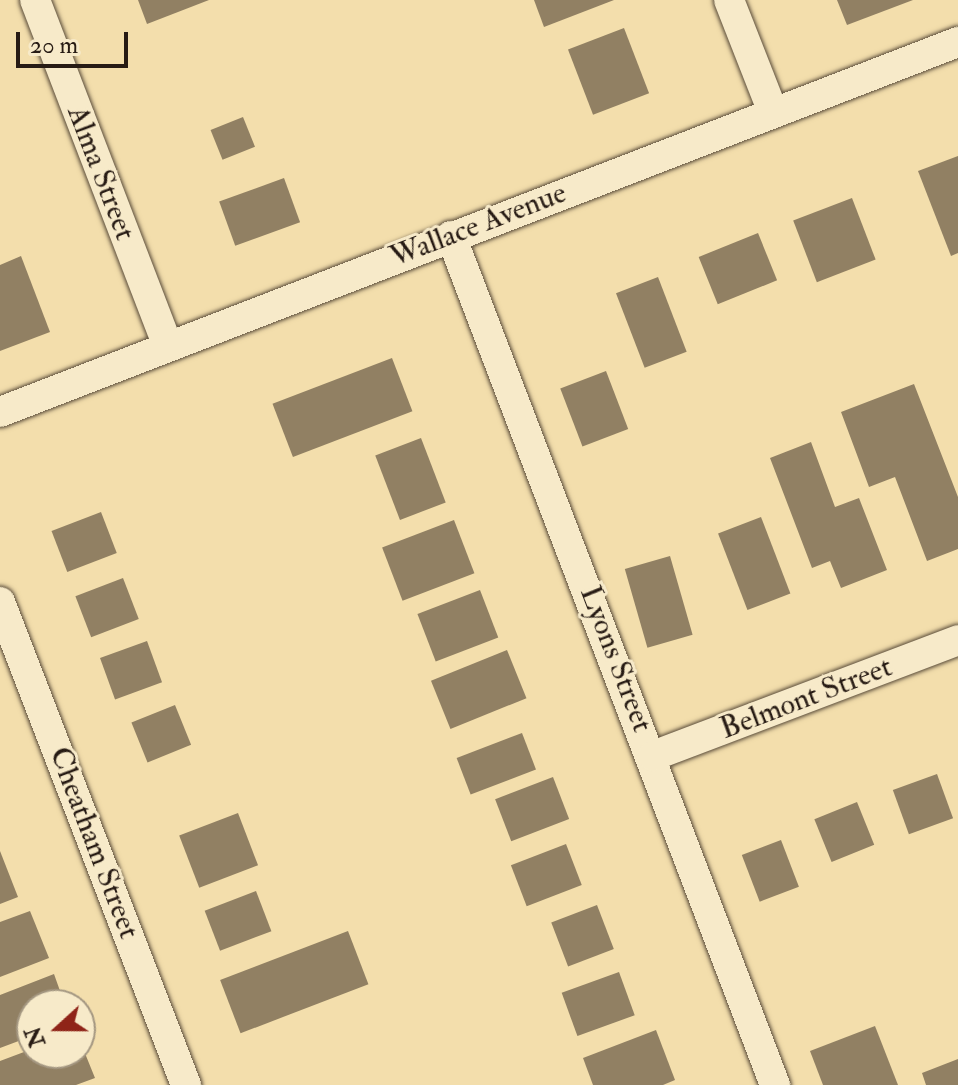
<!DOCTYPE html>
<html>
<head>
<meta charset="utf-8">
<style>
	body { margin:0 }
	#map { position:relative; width:958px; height:1085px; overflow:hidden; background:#f3deac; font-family:"IM FELL Double Pica",serif }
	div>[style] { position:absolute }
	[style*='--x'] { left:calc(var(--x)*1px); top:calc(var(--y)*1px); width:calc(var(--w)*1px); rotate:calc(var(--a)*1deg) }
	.building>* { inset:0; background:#918063; transform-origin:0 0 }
	.roads { filter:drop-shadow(0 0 2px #5a4c3a) drop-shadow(0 0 2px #5a4c3a) }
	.minor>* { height:30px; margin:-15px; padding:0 15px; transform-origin:15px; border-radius:15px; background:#f7eac9 }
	span { translate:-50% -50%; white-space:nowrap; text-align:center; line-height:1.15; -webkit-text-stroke:6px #f7eac9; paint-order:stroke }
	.street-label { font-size:30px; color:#271b14 }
	.north { position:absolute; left:16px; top:989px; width:80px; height:80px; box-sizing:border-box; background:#f7eac9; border:2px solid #a49781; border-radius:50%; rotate:249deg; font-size:22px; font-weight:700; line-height:32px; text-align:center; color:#271b14 }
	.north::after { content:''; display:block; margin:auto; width:28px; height:36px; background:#8f2418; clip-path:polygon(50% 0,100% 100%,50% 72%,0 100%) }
	.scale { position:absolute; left:16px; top:32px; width:112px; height:36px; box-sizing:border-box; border:4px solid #271b14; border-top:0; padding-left:10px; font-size:24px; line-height:28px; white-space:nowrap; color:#271b14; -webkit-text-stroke:6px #f7eac9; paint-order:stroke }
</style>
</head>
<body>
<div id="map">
	<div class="building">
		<div style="clip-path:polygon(138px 0,209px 0,147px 24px)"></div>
		<div style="clip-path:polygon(534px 0,614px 0,544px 27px)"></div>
		<div style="clip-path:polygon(837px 0,913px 0,847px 25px)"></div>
		<div style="left:624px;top:28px;width:70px;height:60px;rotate:69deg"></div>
		<div style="left:243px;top:117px;width:32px;height:35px;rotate:68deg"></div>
		<div style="clip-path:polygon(958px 156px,958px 253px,951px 256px,918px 171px)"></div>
		<div style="left:284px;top:178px;width:47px;height:69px;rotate:70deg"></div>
		<div style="left:852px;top:198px;width:66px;height:63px;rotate:69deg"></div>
		<div style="left:758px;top:233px;width:51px;height:64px;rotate:68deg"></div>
		<div style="clip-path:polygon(21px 256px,50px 332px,0 351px,0 265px)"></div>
		<div style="left:658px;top:277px;width:80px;height:45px;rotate:69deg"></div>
		<div style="left:392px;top:358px;width:57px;height:128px;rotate:69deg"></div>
		<div style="left:606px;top:371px;width:62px;height:49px;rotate:69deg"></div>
		<div style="clip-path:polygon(914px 384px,958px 497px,958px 549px,927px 561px,895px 477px,869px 487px,841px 412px)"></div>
		<div style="left:421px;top:438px;width:69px;height:49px;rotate:69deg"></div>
		<div style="clip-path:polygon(811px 442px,835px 507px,859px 498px,887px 570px,841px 588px,830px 561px,812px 568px,770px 458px)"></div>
		<div style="left:101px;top:512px;width:44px;height:53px;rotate:69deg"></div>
		<div style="left:761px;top:517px;width:82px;height:46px;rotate:69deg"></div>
		<div style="left:454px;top:520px;width:57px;height:77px;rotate:69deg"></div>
		<div style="left:670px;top:556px;width:82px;height:47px;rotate:74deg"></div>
		<div style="left:123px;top:578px;width:44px;height:51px;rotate:69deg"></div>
		<div style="left:480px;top:590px;width:51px;height:67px;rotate:69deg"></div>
		<div style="left:147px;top:641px;width:44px;height:50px;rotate:70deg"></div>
		<div style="left:507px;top:650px;width:52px;height:82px;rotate:68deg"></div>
		<div style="left:175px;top:705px;width:43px;height:47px;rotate:68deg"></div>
		<div style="left:522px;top:733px;width:39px;height:70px;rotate:69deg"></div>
		<div style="left:937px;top:774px;width:47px;height:47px;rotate:70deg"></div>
		<div style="left:553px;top:777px;width:45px;height:62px;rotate:69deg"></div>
		<div style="left:857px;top:802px;width:46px;height:46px;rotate:68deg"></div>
		<div style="left:238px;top:813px;width:56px;height:63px;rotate:69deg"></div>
		<div style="left:781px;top:840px;width:50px;height:42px;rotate:69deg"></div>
		<div style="left:566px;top:844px;width:44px;height:59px;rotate:69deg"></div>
		<div style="clip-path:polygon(0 851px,18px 897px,0 904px)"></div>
		<div style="left:256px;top:891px;width:43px;height:55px;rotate:69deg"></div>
		<div style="left:597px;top:905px;width:47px;height:49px;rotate:69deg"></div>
		<div style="clip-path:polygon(30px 911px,49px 958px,0 977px,0 922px)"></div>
		<div style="left:348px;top:931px;width:57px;height:137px;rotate:69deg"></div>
		<div style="left:619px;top:972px;width:46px;height:61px;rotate:70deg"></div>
		<div style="clip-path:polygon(54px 974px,65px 1005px,32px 1005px,32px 1036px,0 1048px,0 995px)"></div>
		<div style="clip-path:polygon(875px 1026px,898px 1085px,823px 1085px,810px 1051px)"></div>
		<div style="clip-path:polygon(656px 1030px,675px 1080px,663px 1085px,593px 1085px,583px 1058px)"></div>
		<div style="clip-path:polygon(80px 1041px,95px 1078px,76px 1085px,0 1085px,0 1061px,32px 1049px,80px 1053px)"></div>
		<div style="clip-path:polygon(958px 1059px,958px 1085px,926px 1085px,922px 1073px)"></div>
	</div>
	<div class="roads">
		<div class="minor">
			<div style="--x:35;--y:0;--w:371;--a:69"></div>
			<div style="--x:729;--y:0;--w:118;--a:68.6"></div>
			<div style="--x:451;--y:236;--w:909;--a:69.11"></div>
			<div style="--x:0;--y:412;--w:1027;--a:-21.12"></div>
			<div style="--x:0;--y:602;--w:518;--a:68.94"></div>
			<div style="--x:653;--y:756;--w:326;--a:-20.8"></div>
		</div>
	</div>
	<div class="street-label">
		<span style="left:101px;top:173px;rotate:69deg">Alma Street</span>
		<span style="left:478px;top:225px;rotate:-21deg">Wallace Avenue</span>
		<span style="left:616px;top:659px;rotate:69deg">Lyons Street</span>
		<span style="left:806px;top:698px;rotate:-21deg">Belmont Street</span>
		<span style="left:94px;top:843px;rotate:69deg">Cheatham Street</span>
	</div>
	<div class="north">N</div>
	<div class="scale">20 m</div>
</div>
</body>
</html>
